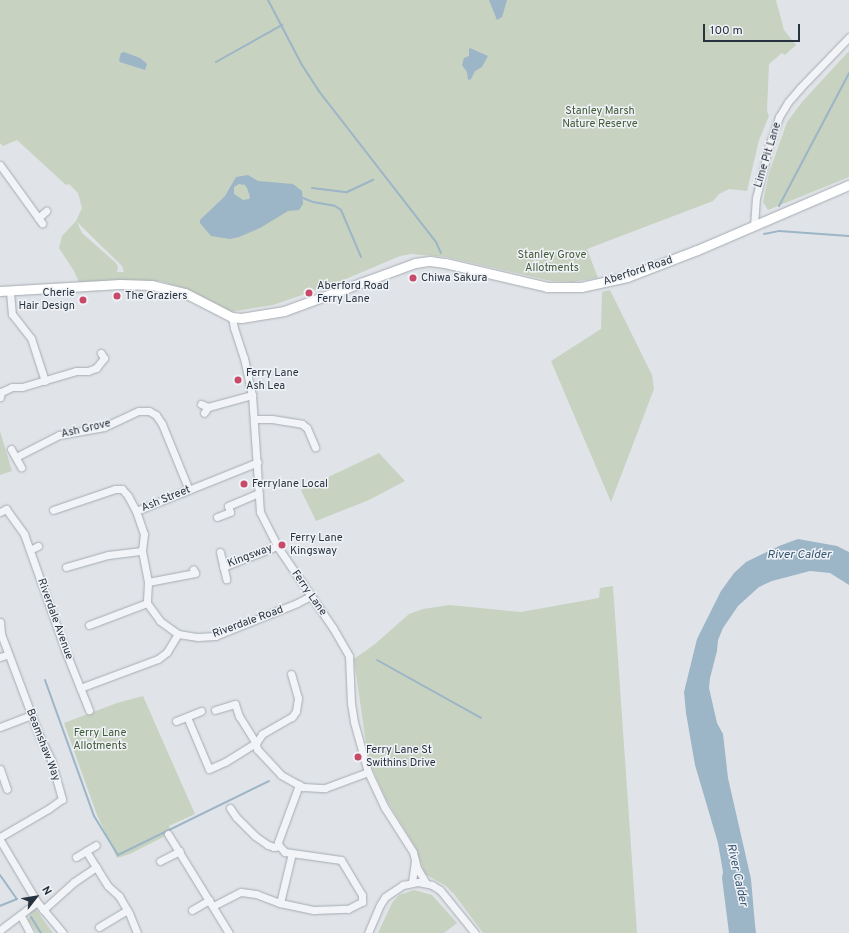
<!DOCTYPE html>
<html>
<head>
<meta charset="utf-8">
<style>
	body { margin:0 }
	#map { position:relative; width:849px; height:933px; overflow:hidden; background:#e0e4e8; font-family:Overpass,sans-serif }
	div>[style] { position:absolute }
	[style*='--x'] { left:calc(var(--x)*1px); top:calc(var(--y)*1px); width:calc(var(--w)*1px); rotate:calc(var(--a)*1deg) }
	.green>* { inset:0; background:#c7d2c1 }
	.water>* { inset:0; background:#9cb5c7 }
	.stream>* { height:2px; margin:-1px; padding:0 1px; transform-origin:1px; border-radius:1px; background:#9cb5c7 }
	.roads { filter:drop-shadow(0 0 1px #a5abb2) drop-shadow(0 0 1px #a5abb2) }
	.minor>* { height:7px; margin:-3.5px; padding:0 3.5px; transform-origin:3.5px; border-radius:3.5px; background:#f2f4f7 }
	.major>* { height:9px; margin:-4.5px; padding:0 4.5px; transform-origin:4.5px; border-radius:4.5px; background:#fff }
	.dots>* { width:11px; height:11px; translate:-50% -50%; box-sizing:border-box; border:2px solid #eff2f6; border-radius:50% }
	span { translate:-50% -50%; white-space:nowrap; text-align:center; line-height:1.15; -webkit-text-stroke:3px #eff2f6; paint-order:stroke }
	.park-label { font-size:11px; color:#415a37 }
	.street-label { font-size:11px; color:#29333f }
	.poi-label { font-size:11px; color:#29333f }
	.left { translate:0 -50%; text-align:left }
	.right { translate:-100% -50%; text-align:right }
	.water-label { font-size:12px; color:#355571; font-style:italic }
	.north { position:absolute; left:16px; top:877px; width:40px; height:40px; -webkit-text-stroke:3px #eff2f6; paint-order:stroke; rotate:59deg; font-size:11px; font-weight:700; line-height:16px; text-align:center; color:#29333f }
	.north::after { content:''; display:block; margin:auto; width:14px; height:18px; background:#29333f; clip-path:polygon(50% 0,100% 100%,50% 72%,0 100%) }
	.scale { position:absolute; left:703px; top:24px; width:97px; height:18px; box-sizing:border-box; border:2px solid #29333f; border-top:0; padding-left:5px; font-size:12px; line-height:14px; white-space:nowrap; color:#29333f; -webkit-text-stroke:3px #eff2f6; paint-order:stroke }
</style>
</head>
<body>
<div id="map">
	<div class="green">
		<div style="clip-path:polygon(evenodd,0 0,776px 0,784px 30px,796px 45px,785px 55px,782px 53px,769px 64px,767px 111px,769px 116px,759px 140px,747px 191px,729px 189px,719px 194px,713px 201px,587px 249px,598px 278px,572px 282px,551px 281px,446px 257px,411px 254px,400px 256px,334px 284px,273px 305px,230px 312px,187px 289px,160px 281px,79px 282px,74px 271px,59px 248px,62px 236px,76px 221px,82px 208px,78px 193px,69px 184px,66px 185px,17px 140px,3px 146px,0 143px,0 0,77px 222px,122px 266px,124px 272px,117px 272px,118px 267px,116px 263px,82px 233px,77px 222px)"></div>
		<div style="clip-path:polygon(849px 51px,849px 177px,768px 210px,763px 202px,769px 173px,787px 122px,802px 102px)"></div>
		<div style="clip-path:polygon(610px 290px,652px 375px,654px 389px,611px 502px,551px 361px,601px 329px,602px 292px)"></div>
		<div style="clip-path:polygon(0 431px,12px 471px,0 475px)"></div>
		<div style="clip-path:polygon(379px 453px,405px 481px,369px 500px,316px 521px,301px 490px)"></div>
		<div style="clip-path:polygon(613px 586px,637px 933px,483px 933px,454px 894px,446px 886px,425px 874px,416px 848px,386px 799px,373px 770px,366px 744px,354px 659px,375px 644px,409px 614px,423px 609px,450px 605px,521px 612px,599px 598px,600px 588px)"></div>
		<div style="clip-path:polygon(143px 696px,195px 814px,169px 826px,171px 833px,130px 854px,117px 858px,97px 815px,64px 723px,117px 703px)"></div>
		<div style="clip-path:polygon(414px 890px,432px 895px,457px 923px,444px 933px,378px 933px,392px 903px,399px 895px)"></div>
		<div style="clip-path:polygon(35px 908px,50px 929px,53px 933px,37px 933px,30px 922px,28px 921px,30px 912px)"></div>
	</div>
	<div class="water">
		<div style="clip-path:polygon(489px 0,507px 0,502px 17px,497px 20px)"></div>
		<div style="clip-path:polygon(470px 48px,488px 56px,482px 67px,475px 71px,471px 79px,468px 80px,467px 72px,462px 65px,464px 58px,469px 56px,469px 49px)"></div>
		<div style="clip-path:polygon(124px 52px,140px 58px,147px 64px,145px 70px,120px 62px,119px 60px,121px 53px)"></div>
		<div style="clip-path:polygon(evenodd,248px 175px,258px 181px,293px 184px,302px 191px,303px 204px,299px 210px,288px 211px,260px 228px,239px 237px,230px 239px,211px 236px,200px 223px,200px 220px,225px 196px,236px 177px,248px 175px,239px 184px,245px 185px,247px 188px,250px 197px,249px 199px,243px 200px,234px 194px,234px 187px,239px 184px)"></div>
		<div style="clip-path:polygon(798px 539px,837px 546px,849px 552px,849px 585px,830px 573px,810px 571px,772px 581px,759px 587px,738px 606px,723px 628px,718px 640px,717px 651px,710px 678px,709px 688px,717px 723px,723px 734px,728px 778px,751px 879px,755px 925px,756px 933px,729px 933px,722px 878px,723px 872px,718px 843px,695px 765px,686px 713px,684px 692px,697px 639px,721px 591px,734px 573px,746px 562px,779px 546px)"></div>
	</div>
	<div class="stream">
		<div style="--x:268;--y:0;--w:73;--a:62.4"></div>
		<div style="--x:302;--y:65;--w:30;--a:57"></div>
		<div style="--x:318;--y:90;--w:192;--a:52.2"></div>
		<div style="--x:436;--y:242;--w:12;--a:66"></div>
		<div style="--x:216;--y:62;--w:76;--a:-29.3"></div>
		<div style="--x:312;--y:188;--w:35;--a:7"></div>
		<div style="--x:347;--y:192;--w:29;--a:-25"></div>
		<div style="--x:303;--y:198;--w:11;--a:22"></div>
		<div style="--x:313;--y:202;--w:22;--a:10"></div>
		<div style="--x:335;--y:206;--w:7;--a:34"></div>
		<div style="--x:341;--y:210;--w:51;--a:66.9"></div>
		<div style="--x:779;--y:206;--w:150;--a:-62.2"></div>
		<div style="--x:764;--y:234;--w:15;--a:-11"></div>
		<div style="--x:779;--y:231;--w:70;--a:4.1"></div>
		<div style="--x:377;--y:660;--w:119;--a:29.1"></div>
		<div style="--x:45;--y:680;--w:145;--a:70.2"></div>
		<div style="--x:94;--y:816;--w:46;--a:58.4"></div>
		<div style="--x:118;--y:855;--w:168;--a:-26.1"></div>
		<div style="--x:0;--y:875;--w:29;--a:55"></div>
		<div style="--x:17;--y:899;--w:18;--a:158"></div>
		<div style="--x:31;--y:917;--w:19;--a:58"></div>
	</div>
	<div class="roads">
		<div class="minor">
			<div style="--x:0;--y:165;--w:72;--a:54.1"></div>
			<div style="--x:38;--y:218;--w:11;--a:-41"></div>
			<div style="--x:754;--y:226;--w:28;--a:-86"></div>
			<div style="--x:756;--y:198;--w:54;--a:-76"></div>
			<div style="--x:769;--y:146;--w:31;--a:-71"></div>
			<div style="--x:779;--y:117;--w:17;--a:-59"></div>
			<div style="--x:788;--y:102;--w:18;--a:-49"></div>
			<div style="--x:800;--y:88;--w:71;--a:-46.1"></div>
			<div style="--x:10;--y:292;--w:22;--a:85"></div>
			<div style="--x:12;--y:314;--w:31;--a:52"></div>
			<div style="--x:31;--y:338;--w:45;--a:72"></div>
			<div style="--x:232;--y:317;--w:11;--a:80"></div>
			<div style="--x:234;--y:328;--w:32;--a:72"></div>
			<div style="--x:244;--y:358;--w:38;--a:78"></div>
			<div style="--x:252;--y:395;--w:117;--a:86.1"></div>
			<div style="--x:260;--y:512;--w:38;--a:63"></div>
			<div style="--x:277;--y:546;--w:99;--a:55.7"></div>
			<div style="--x:333;--y:628;--w:32;--a:60"></div>
			<div style="--x:349;--y:656;--w:47;--a:87.6"></div>
			<div style="--x:351;--y:703;--w:19;--a:81"></div>
			<div style="--x:354;--y:722;--w:52;--a:74.4"></div>
			<div style="--x:368;--y:772;--w:40;--a:65"></div>
			<div style="--x:385;--y:808;--w:52;--a:57.5"></div>
			<div style="--x:413;--y:852;--w:16;--a:76"></div>
			<div style="--x:417;--y:868;--w:17;--a:59"></div>
			<div style="--x:0;--y:397;--w:5;--a:-79"></div>
			<div style="--x:1;--y:392;--w:12;--a:-24"></div>
			<div style="--x:12;--y:387;--w:10;--a:0"></div>
			<div style="--x:22;--y:387;--w:56;--a:-16.5"></div>
			<div style="--x:76;--y:371;--w:12;--a:0"></div>
			<div style="--x:88;--y:371;--w:9;--a:-21"></div>
			<div style="--x:96;--y:368;--w:13;--a:-51"></div>
			<div style="--x:104;--y:358;--w:6;--a:-121"></div>
			<div style="--x:201;--y:404;--w:8;--a:23"></div>
			<div style="--x:208;--y:407;--w:7;--a:124"></div>
			<div style="--x:208;--y:407;--w:46;--a:-15.3"></div>
			<div style="--x:255;--y:419;--w:17;--a:0"></div>
			<div style="--x:272;--y:419;--w:30;--a:9"></div>
			<div style="--x:302;--y:424;--w:6;--a:39"></div>
			<div style="--x:307;--y:428;--w:21;--a:67"></div>
			<div style="--x:11;--y:449;--w:21;--a:61"></div>
			<div style="--x:16;--y:457;--w:48;--a:-27.1"></div>
			<div style="--x:59;--y:435;--w:46;--a:-10.1"></div>
			<div style="--x:104;--y:427;--w:38;--a:-25"></div>
			<div style="--x:139;--y:411;--w:10;--a:0"></div>
			<div style="--x:149;--y:411;--w:8;--a:30"></div>
			<div style="--x:156;--y:415;--w:11;--a:56"></div>
			<div style="--x:162;--y:424;--w:71;--a:67.8"></div>
			<div style="--x:53;--y:510;--w:65;--a:-18.7"></div>
			<div style="--x:115;--y:489;--w:7;--a:0"></div>
			<div style="--x:122;--y:489;--w:9;--a:49"></div>
			<div style="--x:128;--y:496;--w:17;--a:62"></div>
			<div style="--x:136;--y:511;--w:131;--a:-21.9"></div>
			<div style="--x:136;--y:511;--w:24;--a:71"></div>
			<div style="--x:144;--y:534;--w:17;--a:97"></div>
			<div style="--x:142;--y:551;--w:32;--a:79"></div>
			<div style="--x:148;--y:582;--w:21;--a:93"></div>
			<div style="--x:147;--y:603;--w:22;--a:54"></div>
			<div style="--x:160;--y:621;--w:22;--a:36"></div>
			<div style="--x:178;--y:634;--w:20;--a:9"></div>
			<div style="--x:198;--y:637;--w:17;--a:-3"></div>
			<div style="--x:215;--y:636;--w:88;--a:-21.9"></div>
			<div style="--x:297;--y:603;--w:16;--a:-27"></div>
			<div style="--x:0;--y:512;--w:7;--a:-27"></div>
			<div style="--x:6;--y:509;--w:31;--a:54"></div>
			<div style="--x:24;--y:534;--w:123;--a:70.5"></div>
			<div style="--x:65;--y:650;--w:65;--a:68.2"></div>
			<div style="--x:217;--y:517;--w:14;--a:-21"></div>
			<div style="--x:230;--y:512;--w:6;--a:-108"></div>
			<div style="--x:228;--y:506;--w:33;--a:-23"></div>
			<div style="--x:30;--y:550;--w:9;--a:-27"></div>
			<div style="--x:220;--y:552;--w:28;--a:77"></div>
			<div style="--x:66;--y:567;--w:44;--a:-15.9"></div>
			<div style="--x:108;--y:555;--w:34;--a:-7"></div>
			<div style="--x:223;--y:567;--w:58;--a:-21.3"></div>
			<div style="--x:148;--y:582;--w:48;--a:-10.8"></div>
			<div style="--x:195;--y:573;--w:4;--a:-117"></div>
			<div style="--x:0;--y:622;--w:12;--a:85"></div>
			<div style="--x:1;--y:634;--w:108;--a:69.4"></div>
			<div style="--x:39;--y:735;--w:28;--a:64"></div>
			<div style="--x:51;--y:760;--w:41;--a:74.2"></div>
			<div style="--x:62;--y:799;--w:17;--a:144"></div>
			<div style="--x:48;--y:809;--w:56;--a:149.7"></div>
			<div style="--x:89;--y:625;--w:62;--a:-20.8"></div>
			<div style="--x:0;--y:657;--w:9;--a:-18"></div>
			<div style="--x:80;--y:688;--w:83;--a:-20.4"></div>
			<div style="--x:158;--y:659;--w:11;--a:-38"></div>
			<div style="--x:167;--y:652;--w:21;--a:-59"></div>
			<div style="--x:215;--y:710;--w:21;--a:-17"></div>
			<div style="--x:235;--y:704;--w:13;--a:72"></div>
			<div style="--x:239;--y:716;--w:32;--a:58"></div>
			<div style="--x:256;--y:743;--w:6;--a:81"></div>
			<div style="--x:257;--y:749;--w:35;--a:47"></div>
			<div style="--x:281;--y:775;--w:25;--a:29"></div>
			<div style="--x:303;--y:787;--w:22;--a:3"></div>
			<div style="--x:325;--y:788;--w:46;--a:-20.4"></div>
			<div style="--x:187;--y:717;--w:56;--a:67.1"></div>
			<div style="--x:209;--y:769;--w:17;--a:-24"></div>
			<div style="--x:225;--y:762;--w:36;--a:-32"></div>
			<div style="--x:176;--y:721;--w:27;--a:-22"></div>
			<div style="--x:0;--y:727;--w:33;--a:-21"></div>
			<div style="--x:256;--y:743;--w:11;--a:-56"></div>
			<div style="--x:262;--y:734;--w:34;--a:-30"></div>
			<div style="--x:292;--y:717;--w:7;--a:-56"></div>
			<div style="--x:296;--y:711;--w:13;--a:-81"></div>
			<div style="--x:298;--y:698;--w:25;--a:-106"></div>
			<div style="--x:0;--y:769;--w:21;--a:71"></div>
			<div style="--x:230;--y:808;--w:11;--a:56"></div>
			<div style="--x:236;--y:817;--w:27;--a:45"></div>
			<div style="--x:255;--y:836;--w:16;--a:35"></div>
			<div style="--x:268;--y:845;--w:6;--a:18"></div>
			<div style="--x:274;--y:847;--w:5;--a:-11"></div>
			<div style="--x:168;--y:834;--w:116;--a:58.4"></div>
			<div style="--x:0;--y:840;--w:72;--a:59.2"></div>
			<div style="--x:37;--y:902;--w:40;--a:50"></div>
			<div style="--x:86;--y:851;--w:19;--a:58"></div>
			<div style="--x:76;--y:857;--w:23;--a:-31"></div>
			<div style="--x:160;--y:861;--w:22;--a:-27"></div>
			<div style="--x:412;--y:882;--w:21;--a:-82"></div>
			<div style="--x:280;--y:903;--w:51;--a:-76.5"></div>
			<div style="--x:213;--y:906;--w:31;--a:-27"></div>
			<div style="--x:241;--y:892;--w:15;--a:8"></div>
			<div style="--x:256;--y:894;--w:26;--a:21"></div>
			<div style="--x:280;--y:903;--w:35;--a:12"></div>
			<div style="--x:314;--y:910;--w:34;--a:-2"></div>
			<div style="--x:348;--y:909;--w:16;--a:-27"></div>
			<div style="--x:362;--y:902;--w:7;--a:-90"></div>
			<div style="--x:362;--y:895;--w:41;--a:-121"></div>
			<div style="--x:341;--y:860;--w:57;--a:-171.9"></div>
			<div style="--x:285;--y:852;--w:8;--a:-135"></div>
			<div style="--x:279;--y:846;--w:4;--a:-104"></div>
			<div style="--x:278;--y:842;--w:61;--a:-69.8"></div>
			<div style="--x:43;--y:910;--w:42;--a:-42.1"></div>
			<div style="--x:74;--y:882;--w:27;--a:-34"></div>
			<div style="--x:96;--y:867;--w:22;--a:58"></div>
			<div style="--x:108;--y:886;--w:15;--a:42"></div>
			<div style="--x:119;--y:896;--w:20;--a:60"></div>
			<div style="--x:129;--y:913;--w:22;--a:68"></div>
			<div style="--x:192;--y:910;--w:20;--a:-30"></div>
			<div style="--x:21;--y:916;--w:19;--a:62"></div>
			<div style="--x:99;--y:927;--w:33;--a:-31"></div>
			<div style="--x:0;--y:930;--w:46;--a:-37.1"></div>
			<div style="--x:368;--y:933;--w:30;--a:-67"></div>
			<div style="--x:380;--y:905;--w:9;--a:-58"></div>
			<div style="--x:385;--y:897;--w:22;--a:-34"></div>
			<div style="--x:403;--y:885;--w:15;--a:-11"></div>
			<div style="--x:418;--y:882;--w:14;--a:12"></div>
			<div style="--x:432;--y:885;--w:9;--a:32"></div>
			<div style="--x:440;--y:890;--w:55;--a:50.9"></div>
		</div>
		<div class="major">
			<div style="--x:0;--y:291;--w:120;--a:-3.3"></div>
			<div style="--x:120;--y:284;--w:32;--a:2"></div>
			<div style="--x:152;--y:285;--w:34;--a:14"></div>
			<div style="--x:185;--y:293;--w:53;--a:27.1"></div>
			<div style="--x:232;--y:317;--w:9;--a:6"></div>
			<div style="--x:241;--y:318;--w:44;--a:-9.2"></div>
			<div style="--x:284;--y:311;--w:140;--a:-20.1"></div>
			<div style="--x:415;--y:263;--w:15;--a:-8"></div>
			<div style="--x:430;--y:261;--w:15;--a:8"></div>
			<div style="--x:445;--y:263;--w:105;--a:13.2"></div>
			<div style="--x:547;--y:287;--w:34;--a:0"></div>
			<div style="--x:581;--y:287;--w:47;--a:-12.3"></div>
			<div style="--x:627;--y:277;--w:75;--a:-21.1"></div>
			<div style="--x:697;--y:250;--w:165;--a:-23.2"></div>
		</div>
	</div>
	<div class="dots">
		<div style="left:413px;top:278px;background:#c84a68"></div>
		<div style="left:309px;top:293px;background:#c84a68"></div>
		<div style="left:117px;top:296px;background:#c84a68"></div>
		<div style="left:83px;top:300px;background:#c84a68"></div>
		<div style="left:238px;top:380px;background:#c84a68"></div>
		<div style="left:244px;top:484px;background:#c84a68"></div>
		<div style="left:282px;top:545px;background:#c84a68"></div>
		<div style="left:358px;top:757px;background:#c84a68"></div>
	</div>
	<div class="park-label">
		<span style="left:600px;top:118px">Stanley Marsh<br>Nature Reserve</span>
		<span style="left:552px;top:262px">Stanley Grove<br>Allotments</span>
		<span style="left:100px;top:740px">Ferry Lane<br>Allotments</span>
	</div>
	<div class="street-label">
		<span style="left:768px;top:155px;rotate:-73deg">Lime Pit Lane</span>
		<span style="left:638px;top:271px;rotate:-18deg">Aberford Road</span>
		<span style="left:86px;top:429px;rotate:-13deg">Ash Grove</span>
		<span style="left:166px;top:499px;rotate:-22deg">Ash Street</span>
		<span style="left:250px;top:556px;rotate:-21deg">Kingsway</span>
		<span style="left:309px;top:593px;rotate:55deg">Ferry Lane</span>
		<span style="left:55px;top:619px;rotate:70deg">Riverdale Avenue</span>
		<span style="left:248px;top:622px;rotate:-20deg">Riverdale Road</span>
		<span style="left:43px;top:745px;rotate:69deg">Beamshaw Way</span>
	</div>
	<div class="poi-label">
		<span class="left" style="left:421px;top:278px">Chiwa Sakura</span>
		<span class="left" style="left:317px;top:293px">Aberford Road<br>Ferry Lane</span>
		<span class="right" style="left:75px;top:300px">Cherie<br>Hair Design</span>
		<span class="left" style="left:125px;top:296px">The Graziers</span>
		<span class="left" style="left:246px;top:380px">Ferry Lane<br>Ash Lea</span>
		<span class="left" style="left:252px;top:484px">Ferrylane Local</span>
		<span class="left" style="left:290px;top:545px">Ferry Lane<br>Kingsway</span>
		<span class="left" style="left:366px;top:757px">Ferry Lane St<br>Swithins Drive</span>
	</div>
	<div class="water-label">
		<span style="left:799px;top:556px">River Calder</span>
		<span style="left:736px;top:875px;rotate:78deg">River Calder</span>
	</div>
	<div class="north">N</div>
	<div class="scale">100 m</div>
</div>
</body>
</html>
